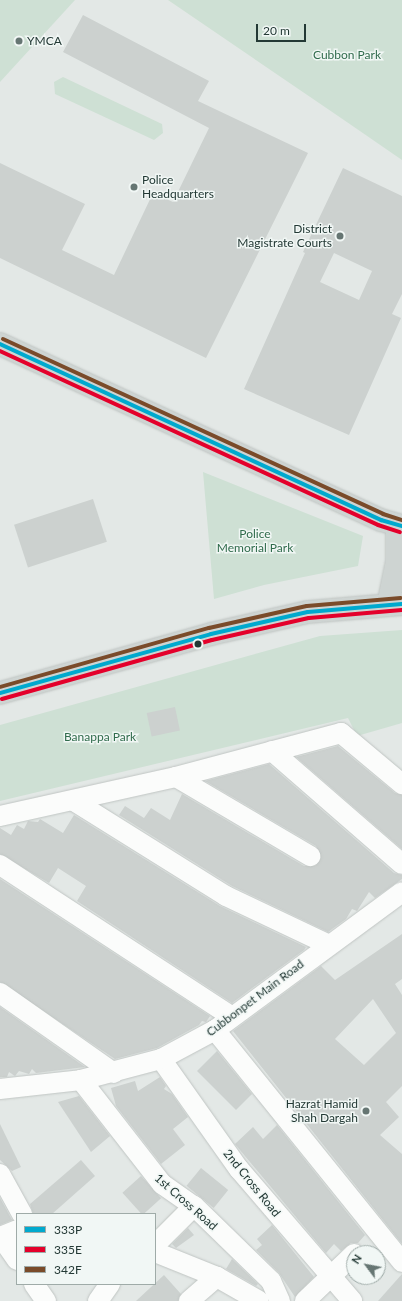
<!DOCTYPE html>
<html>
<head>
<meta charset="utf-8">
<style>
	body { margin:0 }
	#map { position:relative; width:402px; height:1301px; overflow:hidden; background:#e3e8e6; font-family:Lato,sans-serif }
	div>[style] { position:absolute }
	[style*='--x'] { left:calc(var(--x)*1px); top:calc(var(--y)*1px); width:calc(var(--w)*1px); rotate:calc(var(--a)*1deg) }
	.green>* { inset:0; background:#cee0d4 }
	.building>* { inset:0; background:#ccd1cf; transform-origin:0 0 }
	.roads { filter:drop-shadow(0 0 1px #c0c5c3) drop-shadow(0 0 1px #c0c5c3) }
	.minor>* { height:20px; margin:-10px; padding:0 10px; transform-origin:10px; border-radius:10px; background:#fbfcfb }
	.major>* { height:22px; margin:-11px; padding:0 11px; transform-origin:11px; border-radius:11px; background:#ced4d2 }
	.bus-1>* { height:4px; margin:-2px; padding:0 2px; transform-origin:2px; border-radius:2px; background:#00a9ce }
	.bus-2>* { height:4px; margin:-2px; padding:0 2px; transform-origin:2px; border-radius:2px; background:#e4002b }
	.bus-3>* { height:4px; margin:-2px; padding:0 2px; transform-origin:2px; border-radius:2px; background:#7a4b2a }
	.dots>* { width:11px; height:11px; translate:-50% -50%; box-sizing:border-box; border:2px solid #f1f7f5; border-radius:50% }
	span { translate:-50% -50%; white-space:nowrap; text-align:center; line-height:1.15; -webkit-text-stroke:3px #f1f7f5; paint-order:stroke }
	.poi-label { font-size:12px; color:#233935 }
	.left { translate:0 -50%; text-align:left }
	.right { translate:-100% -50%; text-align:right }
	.park-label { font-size:12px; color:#316c4d }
	.street-label { font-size:12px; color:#233935 }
	.legend { position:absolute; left:16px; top:1213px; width:140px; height:72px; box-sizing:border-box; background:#f1f7f5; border:1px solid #9faba8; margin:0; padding:5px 7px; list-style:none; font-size:12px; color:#233935 }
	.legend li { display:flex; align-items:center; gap:8px; height:20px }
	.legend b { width:20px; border:1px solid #9faba8 }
	.north { position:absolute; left:346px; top:1245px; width:40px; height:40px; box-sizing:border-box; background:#f1f7f5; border:1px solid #9faba8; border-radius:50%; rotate:302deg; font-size:11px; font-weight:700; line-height:16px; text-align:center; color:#233935 }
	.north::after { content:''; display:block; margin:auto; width:14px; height:18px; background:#667673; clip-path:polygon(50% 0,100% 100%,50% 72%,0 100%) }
	.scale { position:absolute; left:256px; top:24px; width:50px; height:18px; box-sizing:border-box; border:2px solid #233935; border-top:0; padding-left:5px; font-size:12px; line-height:14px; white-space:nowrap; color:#233935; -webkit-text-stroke:3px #f1f7f5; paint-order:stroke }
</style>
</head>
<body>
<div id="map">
	<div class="green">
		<div style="clip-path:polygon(0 0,75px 0,0 82px)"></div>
		<div style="clip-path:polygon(168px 0,402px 0,402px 160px,341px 118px)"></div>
		<div style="clip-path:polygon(63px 77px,162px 124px,163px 133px,154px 140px,55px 94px,54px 82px)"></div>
		<div style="clip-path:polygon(203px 472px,363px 536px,358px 566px,264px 585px,214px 599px)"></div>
		<div style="clip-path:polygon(402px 630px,402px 723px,357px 736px,348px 718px,0 801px,0 725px,320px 636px)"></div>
	</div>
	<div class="building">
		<div style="clip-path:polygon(83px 15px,209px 81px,198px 101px,308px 153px,206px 358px,0 258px,0 163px,85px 204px,62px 250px,114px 275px,153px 193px,173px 202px,209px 128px,63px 52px)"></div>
		<div style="clip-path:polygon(evenodd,343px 168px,402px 196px,402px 294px,392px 314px,401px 318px,349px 435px,244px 389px,305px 253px,303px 252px,343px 168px,334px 253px,372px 271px,359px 300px,320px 282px,334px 253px)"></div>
		<div style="left:93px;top:499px;width:45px;height:83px;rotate:72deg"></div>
		<div style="left:175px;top:707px;width:24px;height:29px;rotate:78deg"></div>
		<div style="clip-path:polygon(338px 746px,395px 793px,402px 795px,402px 849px,296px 757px)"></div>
		<div style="clip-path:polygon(269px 764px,394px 873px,402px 875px,402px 879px,375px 898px,369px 892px,357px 911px,352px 909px,346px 919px,328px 932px,232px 886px,119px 815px,125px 806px,144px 818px,151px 808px,170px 820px,182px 794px,304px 866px,315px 866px,321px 856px,316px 846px,205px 781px)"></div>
		<div style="clip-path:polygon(74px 815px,220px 906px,306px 947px,304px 950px,232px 1003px,77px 901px,86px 886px,58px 868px,49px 883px,0 854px,0 828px,11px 835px,17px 825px,24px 829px,28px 821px,38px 822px,40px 819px,63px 833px)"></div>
		<div style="clip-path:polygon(0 879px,210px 1016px,206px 1022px,202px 1021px,199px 1025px,157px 1048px,115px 1059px,0 982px)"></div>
		<div style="clip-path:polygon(evenodd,402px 934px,402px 979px,395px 984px,402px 995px,402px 1086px,386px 1102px,399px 1117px,380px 1135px,402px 1154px,402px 1244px,233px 1031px,321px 966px,335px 980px,402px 934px,373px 999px,396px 1033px,364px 1065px,335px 1039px,373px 999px)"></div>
		<div style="clip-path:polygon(0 1007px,85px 1067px,36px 1073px,32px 1069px,29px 1074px,19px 1071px,15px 1076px,9px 1072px,7px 1077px,0 1077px)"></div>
		<div style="clip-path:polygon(217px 1051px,252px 1094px,236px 1110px,197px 1071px)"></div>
		<div style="clip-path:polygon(160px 1077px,166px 1086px,164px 1089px,172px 1094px,188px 1117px,173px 1129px,185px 1145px,161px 1164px,116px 1106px,111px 1088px,135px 1081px,138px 1091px)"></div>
		<div style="clip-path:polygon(79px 1096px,110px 1136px,91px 1152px,58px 1102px)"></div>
		<div style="clip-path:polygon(0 1124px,21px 1167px,12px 1171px,0 1160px)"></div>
		<div style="clip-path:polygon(277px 1125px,365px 1235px,358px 1243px,351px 1243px,341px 1251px,334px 1244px,326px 1253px,235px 1144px,253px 1127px,263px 1139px)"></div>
		<div style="clip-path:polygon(81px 1160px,95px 1176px,52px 1214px,33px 1214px,30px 1204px)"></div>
		<div style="left:201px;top:1168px;width:35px;height:23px;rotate:39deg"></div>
		<div style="left:141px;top:1176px;width:30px;height:25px;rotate:48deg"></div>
		<div style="clip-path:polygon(0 1198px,12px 1220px,0 1225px)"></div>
		<div style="clip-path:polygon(272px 1225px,314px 1277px,295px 1297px,279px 1273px,256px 1250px,262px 1245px,257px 1239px)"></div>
		<div style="clip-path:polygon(188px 1228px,194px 1235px,176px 1248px,172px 1244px)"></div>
		<div style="clip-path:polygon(232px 1259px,258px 1284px,256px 1286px,226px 1269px)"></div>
		<div style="clip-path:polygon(402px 1274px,402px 1301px,378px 1301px)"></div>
		<div style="clip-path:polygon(164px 1275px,181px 1294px,178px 1301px,136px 1301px)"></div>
	</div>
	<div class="roads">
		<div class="minor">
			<div style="--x:272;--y:751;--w:172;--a:41"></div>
			<div style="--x:176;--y:777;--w:156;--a:30.5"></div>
			<div style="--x:74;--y:801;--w:179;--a:32"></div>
			<div style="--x:226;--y:896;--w:112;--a:25.4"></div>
			<div style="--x:0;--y:816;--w:180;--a:-12.5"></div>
			<div style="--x:176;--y:777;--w:171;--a:-14.9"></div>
			<div style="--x:341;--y:733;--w:80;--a:39.9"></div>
			<div style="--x:0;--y:865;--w:277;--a:33.2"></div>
			<div style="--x:0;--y:993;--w:139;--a:35.1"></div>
			<div style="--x:215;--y:1030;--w:298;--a:51.1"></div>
			<div style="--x:161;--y:1059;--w:135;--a:54.7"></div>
			<div style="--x:239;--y:1169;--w:174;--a:49.4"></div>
			<div style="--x:81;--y:1080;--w:132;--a:52.1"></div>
			<div style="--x:162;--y:1184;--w:39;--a:35"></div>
			<div style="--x:194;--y:1206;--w:107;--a:44.2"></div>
			<div style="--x:271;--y:1281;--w:22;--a:66"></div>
			<div style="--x:0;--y:1089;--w:81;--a:-6.3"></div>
			<div style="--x:81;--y:1080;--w:83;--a:-14.7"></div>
			<div style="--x:161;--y:1059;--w:61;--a:-28.2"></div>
			<div style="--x:215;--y:1030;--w:232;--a:-36.4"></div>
			<div style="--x:0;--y:1174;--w:46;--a:61.2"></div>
			<div style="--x:0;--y:1237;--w:18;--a:-22"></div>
			<div style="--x:1;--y:1237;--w:28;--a:55"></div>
			<div style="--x:155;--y:1245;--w:55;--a:-45"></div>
			<div style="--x:155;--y:1252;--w:67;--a:22"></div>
			<div style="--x:217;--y:1277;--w:48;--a:29.7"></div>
			<div style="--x:34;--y:1284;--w:21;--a:55"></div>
			<div style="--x:98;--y:1301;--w:21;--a:-55"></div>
			<div style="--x:189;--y:1301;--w:37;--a:-41"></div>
			<div style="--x:305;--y:1301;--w:68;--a:-43.8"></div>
		</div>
		<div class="major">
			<div style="--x:0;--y:344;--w:420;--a:24.8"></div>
			<div style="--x:381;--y:520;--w:22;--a:16"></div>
			<div style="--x:388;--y:605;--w:45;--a:-78.4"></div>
			<div style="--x:397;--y:561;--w:36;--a:-90"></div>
			<div style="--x:0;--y:693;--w:219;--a:-15.6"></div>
			<div style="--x:211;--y:634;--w:99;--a:-12.8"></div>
			<div style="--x:308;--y:612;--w:94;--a:-4.9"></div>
		</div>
	</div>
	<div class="bus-1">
		<div style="--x:0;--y:344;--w:420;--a:24.8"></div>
		<div style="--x:381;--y:520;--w:22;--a:16"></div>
		<div style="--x:0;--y:693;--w:219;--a:-15.6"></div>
		<div style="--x:211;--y:634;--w:99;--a:-12.8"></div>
		<div style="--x:308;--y:612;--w:94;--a:-4.9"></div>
	</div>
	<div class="bus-2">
		<div style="--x:0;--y:351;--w:416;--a:24.7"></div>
		<div style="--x:378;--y:525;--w:23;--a:18"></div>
		<div style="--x:2;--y:699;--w:218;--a:-15.7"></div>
		<div style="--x:212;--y:640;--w:99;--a:-12.8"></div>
		<div style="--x:309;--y:618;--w:93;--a:-4.9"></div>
	</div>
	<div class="bus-3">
		<div style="--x:3;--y:339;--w:418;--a:24.7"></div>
		<div style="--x:383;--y:514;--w:20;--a:18"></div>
		<div style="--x:0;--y:687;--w:217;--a:-15.8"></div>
		<div style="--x:209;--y:628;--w:100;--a:-12.7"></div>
		<div style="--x:307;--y:606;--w:94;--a:-4.9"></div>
	</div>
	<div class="dots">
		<div style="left:19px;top:41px;background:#667673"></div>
		<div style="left:134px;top:187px;background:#667673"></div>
		<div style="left:340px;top:236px;background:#667673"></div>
		<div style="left:198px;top:644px;background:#233935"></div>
		<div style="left:366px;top:1111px;background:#667673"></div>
	</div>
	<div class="poi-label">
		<span class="left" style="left:27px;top:41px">YMCA</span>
		<span class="left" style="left:142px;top:187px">Police<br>Headquarters</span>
		<span class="right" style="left:332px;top:236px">District<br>Magistrate Courts</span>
		<span class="right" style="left:358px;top:1111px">Hazrat Hamid<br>Shah Dargah</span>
	</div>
	<div class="park-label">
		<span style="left:347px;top:55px">Cubbon Park</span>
		<span style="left:255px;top:541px">Police<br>Memorial Park</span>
		<span style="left:100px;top:737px">Banappa Park</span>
	</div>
	<div class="street-label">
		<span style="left:255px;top:998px;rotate:-37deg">Cubbonpet Main Road</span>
		<span style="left:252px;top:1183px;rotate:51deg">2nd Cross Road</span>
		<span style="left:186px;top:1202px;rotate:41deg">1st Cross Road</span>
	</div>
	<ul class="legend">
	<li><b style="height:5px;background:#00a9ce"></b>333P</li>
	<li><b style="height:5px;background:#e4002b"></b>335E</li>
	<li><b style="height:5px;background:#7a4b2a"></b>342F</li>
	</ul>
	<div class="north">N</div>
	<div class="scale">20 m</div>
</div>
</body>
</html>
